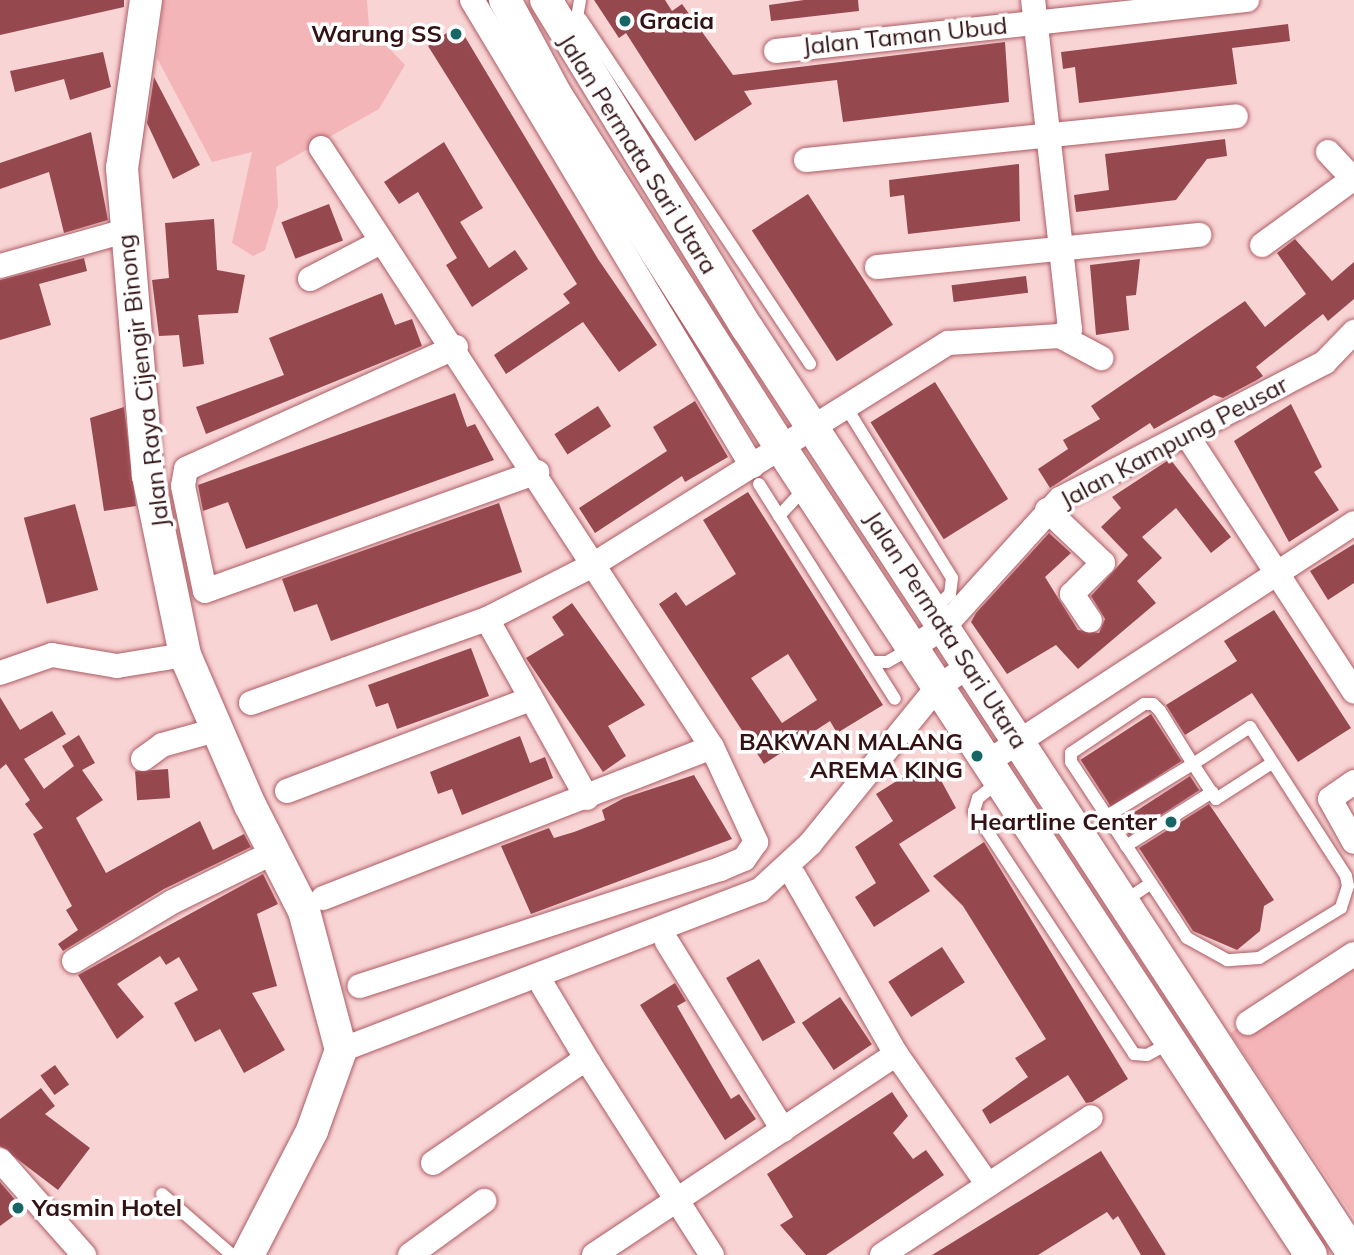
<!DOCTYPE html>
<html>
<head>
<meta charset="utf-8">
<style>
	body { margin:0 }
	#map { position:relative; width:1354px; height:1255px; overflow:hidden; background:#f9d4d5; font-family:Mulish,sans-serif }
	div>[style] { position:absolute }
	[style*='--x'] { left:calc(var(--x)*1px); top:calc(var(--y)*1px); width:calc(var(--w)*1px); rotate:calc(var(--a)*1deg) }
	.green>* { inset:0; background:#f4b5b8 }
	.building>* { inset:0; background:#96484f; transform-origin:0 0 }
	.roads { filter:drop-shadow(0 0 2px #ad5c63) drop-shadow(0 0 2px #ad5c63) }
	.service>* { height:12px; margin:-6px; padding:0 6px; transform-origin:6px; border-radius:6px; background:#fff }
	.minor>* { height:24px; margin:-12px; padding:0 12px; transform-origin:12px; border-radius:12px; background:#fff }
	.tertiary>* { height:32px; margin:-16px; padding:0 16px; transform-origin:16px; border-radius:16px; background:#fff }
	.dots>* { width:19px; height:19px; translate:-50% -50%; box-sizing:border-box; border:4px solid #fff; border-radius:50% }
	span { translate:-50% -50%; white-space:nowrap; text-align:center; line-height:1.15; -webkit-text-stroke:7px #fff; paint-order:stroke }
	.poi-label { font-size:24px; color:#321215; font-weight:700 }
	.left { translate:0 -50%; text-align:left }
	.right { translate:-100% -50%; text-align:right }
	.street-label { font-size:24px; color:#321215 }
</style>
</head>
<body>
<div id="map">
	<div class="green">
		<div style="clip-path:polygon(163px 0,367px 0,369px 27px,405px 65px,379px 109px,276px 167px,278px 206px,265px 250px,253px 256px,232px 243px,252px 152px,212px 162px,157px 58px)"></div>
		<div style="clip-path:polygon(1354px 953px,1354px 1218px,1230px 1033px)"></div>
	</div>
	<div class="building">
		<div style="clip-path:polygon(0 0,124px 0,124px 7px,0 35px)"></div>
		<div style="clip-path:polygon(594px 0,665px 0,672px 11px,682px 4px,733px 75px,1005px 42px,1009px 102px,843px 122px,837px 80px,802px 84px,744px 91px,752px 104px,695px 141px,626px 33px,619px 38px)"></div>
		<div style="clip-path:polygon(804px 0,858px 0,859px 11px,771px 21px,769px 5px)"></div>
		<div style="clip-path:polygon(1288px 24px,1290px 41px,1232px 48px,1237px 84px,1079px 103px,1075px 67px,1063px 69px,1061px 52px)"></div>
		<div style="clip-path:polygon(458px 25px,598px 259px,657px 345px,619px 372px,583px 322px,506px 374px,494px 355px,570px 303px,563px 294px,577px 284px,428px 46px)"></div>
		<div style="clip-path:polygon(103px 52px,111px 87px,70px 100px,64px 79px,15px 92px,10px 71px)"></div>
		<div style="clip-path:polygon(154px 77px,200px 165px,173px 179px,147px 123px)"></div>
		<div style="clip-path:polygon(91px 132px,108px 220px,64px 233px,49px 172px,0 189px,0 163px)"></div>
		<div style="clip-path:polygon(1225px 139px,1227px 156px,1207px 159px,1176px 200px,1076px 212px,1074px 195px,1109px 190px,1105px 154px)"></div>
		<div style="clip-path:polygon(444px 142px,483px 208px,460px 222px,489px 268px,515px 250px,528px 269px,472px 307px,446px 265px,457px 258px,418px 192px,399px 204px,384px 182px)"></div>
		<div style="clip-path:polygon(1019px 164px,1020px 221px,908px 234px,904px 195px,890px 197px,889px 180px)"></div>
		<div style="left:808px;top:194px;width:156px;height:67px;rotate:57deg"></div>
		<div style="left:329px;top:204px;width:39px;height:51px;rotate:69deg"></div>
		<div style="clip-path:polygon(214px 219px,217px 270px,245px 275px,238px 313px,198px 315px,204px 364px,183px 367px,179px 335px,159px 336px,152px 280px,169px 278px,165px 223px)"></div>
		<div style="clip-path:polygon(1295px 239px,1332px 281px,1354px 262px,1354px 299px,1328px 321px,1323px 314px,1256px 367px,1263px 376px,1257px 380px,1223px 398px,1214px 395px,1154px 429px,1150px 423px,1050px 488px,1038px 469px,1068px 449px,1063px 440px,1100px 419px,1091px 406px,1245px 301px,1265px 327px,1306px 294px,1277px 253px)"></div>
		<div style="clip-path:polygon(84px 258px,87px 271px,39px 284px,51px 325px,0 340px,0 280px)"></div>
		<div style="clip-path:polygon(1140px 259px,1136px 295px,1126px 296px,1129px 330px,1096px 335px,1090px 265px)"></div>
		<div style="left:1026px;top:276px;width:17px;height:75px;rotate:83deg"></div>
		<div style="clip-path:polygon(382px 293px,395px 325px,412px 319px,422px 346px,206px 434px,196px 407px,284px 375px,269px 338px)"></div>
		<div style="left:935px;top:382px;width:138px;height:76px;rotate:58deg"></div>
		<div style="clip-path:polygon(455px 393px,467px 427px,475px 424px,494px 460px,246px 549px,228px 502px,203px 511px,198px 485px)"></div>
		<div style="clip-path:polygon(695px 401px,728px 457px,685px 482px,682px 476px,595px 533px,579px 508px,667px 451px,653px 427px)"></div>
		<div style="clip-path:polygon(1291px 404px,1322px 467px,1314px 472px,1339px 510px,1289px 542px,1234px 441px)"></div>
		<div style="left:598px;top:406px;width:24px;height:52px;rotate:57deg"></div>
		<div style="clip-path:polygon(124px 407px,136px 506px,104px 511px,90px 418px)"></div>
		<div style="clip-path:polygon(1170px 459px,1231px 537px,1211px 553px,1176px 508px,1142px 537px,1162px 558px,1137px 581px,1156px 603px,1078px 669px,1056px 645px,1007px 674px,971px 622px,976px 613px,1049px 533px,1071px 553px,1045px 577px,1078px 630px,1099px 633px,1105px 619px,1091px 596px,1128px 555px,1101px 527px,1121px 508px,1112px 497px)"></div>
		<div style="clip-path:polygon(evenodd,748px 492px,883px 705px,837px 733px,830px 721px,764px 764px,659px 604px,676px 592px,686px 606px,736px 574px,703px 520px,748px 492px,788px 654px,817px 700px,782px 723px,751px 678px,788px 654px)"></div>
		<div style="clip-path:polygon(499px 503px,522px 572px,331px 641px,317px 604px,294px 612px,282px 579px)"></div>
		<div style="left:75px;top:504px;width:89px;height:53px;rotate:75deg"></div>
		<div style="clip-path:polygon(1354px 544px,1354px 583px,1328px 600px,1310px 571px)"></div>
		<div style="clip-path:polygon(572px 603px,645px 705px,608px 726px,626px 756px,603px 772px,526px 658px,564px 635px,552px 617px)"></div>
		<div style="clip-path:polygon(1274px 610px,1351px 728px,1298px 762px,1252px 693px,1185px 735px,1166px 705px,1237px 661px,1224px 641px)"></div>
		<div style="clip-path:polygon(471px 648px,489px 696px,397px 729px,388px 703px,376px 707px,368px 685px)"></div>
		<div style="clip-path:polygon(0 697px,20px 730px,52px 711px,66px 734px,24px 759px,44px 789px,74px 766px,62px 746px,79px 735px,95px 763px,82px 770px,103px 800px,76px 818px,106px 873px,200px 821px,213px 850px,244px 834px,251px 847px,164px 889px,63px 951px,58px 944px,78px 930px,66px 910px,72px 906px,33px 834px,43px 828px,25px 804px,30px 800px,6px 764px,0 769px)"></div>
		<div style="left:1151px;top:714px;width:56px;height:84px;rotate:57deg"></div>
		<div style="clip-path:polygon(520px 736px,530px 763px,545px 757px,553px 778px,462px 815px,452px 789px,438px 794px,430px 772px)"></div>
		<div style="clip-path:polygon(930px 760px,956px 808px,899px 844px,930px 891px,874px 927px,855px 897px,876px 883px,855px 847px,893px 821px,876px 794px)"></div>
		<div style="left:168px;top:769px;width:29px;height:33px;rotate:86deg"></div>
		<div style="clip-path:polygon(694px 775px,732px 839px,531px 914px,501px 846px,549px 828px,554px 838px,574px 832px,605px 820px,602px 810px,624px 798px)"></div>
		<div style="left:1190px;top:776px;width:17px;height:83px;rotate:57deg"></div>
		<div style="clip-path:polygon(1209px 804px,1274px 900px,1264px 906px,1260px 931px,1237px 950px,1193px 931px,1139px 848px)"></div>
		<div style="clip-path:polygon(984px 842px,1128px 1079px,1092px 1102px,1086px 1103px,1068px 1075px,990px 1124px,982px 1110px,1028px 1077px,1015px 1058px,1046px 1039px,963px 906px,933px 876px)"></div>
		<div style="clip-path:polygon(263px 874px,278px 904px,257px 914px,277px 986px,252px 993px,285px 1050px,244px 1073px,220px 1029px,195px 1042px,174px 1003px,198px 990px,179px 957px,166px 965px,160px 956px,117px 984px,144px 1017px,117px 1039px,78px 975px)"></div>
		<div style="left:942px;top:947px;width:42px;height:64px;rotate:57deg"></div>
		<div style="left:759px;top:959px;width:73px;height:38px;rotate:60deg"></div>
		<div style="clip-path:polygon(675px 983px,686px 1001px,677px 1006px,715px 1072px,731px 1099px,739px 1094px,756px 1119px,725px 1140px,640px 1005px)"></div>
		<div style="left:840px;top:997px;width:57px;height:46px;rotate:56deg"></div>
		<div style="left:55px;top:1065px;width:24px;height:18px;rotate:54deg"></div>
		<div style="clip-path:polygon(41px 1088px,55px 1106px,45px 1114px,90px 1148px,58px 1190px,0 1146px,0 1119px)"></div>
		<div style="clip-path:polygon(892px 1092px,908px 1116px,893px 1133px,913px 1159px,926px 1150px,944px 1175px,826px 1255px,806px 1255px,780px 1225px,793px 1217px,767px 1174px)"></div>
		<div style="clip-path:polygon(1101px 1151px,1166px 1255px,1141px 1255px,1118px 1216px,1113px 1220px,1107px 1212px,1038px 1255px,932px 1255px)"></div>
		<div style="clip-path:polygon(0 1182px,23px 1209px,0 1226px)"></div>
	</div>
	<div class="roads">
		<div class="service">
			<div style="--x:581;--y:19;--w:414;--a:56.4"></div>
			<div style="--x:576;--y:23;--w:23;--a:-80"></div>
			<div style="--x:846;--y:407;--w:201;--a:58.2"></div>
			<div style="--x:952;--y:578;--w:16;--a:97"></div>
			<div style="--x:950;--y:594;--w:25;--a:137"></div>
			<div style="--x:759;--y:484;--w:254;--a:57.7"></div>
			<div style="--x:779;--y:516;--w:40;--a:-47"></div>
			<div style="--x:872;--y:662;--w:15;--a:0"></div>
			<div style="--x:887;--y:662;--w:28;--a:-30"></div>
			<div style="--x:998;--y:782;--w:26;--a:141"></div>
			<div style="--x:978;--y:798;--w:14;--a:107"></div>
			<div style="--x:974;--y:811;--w:291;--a:56.6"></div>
			<div style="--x:1134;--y:1054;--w:13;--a:4"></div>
			<div style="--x:1147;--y:1055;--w:27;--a:-28"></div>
			<div style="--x:1107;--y:816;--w:100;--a:-31.2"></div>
			<div style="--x:1193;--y:764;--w:68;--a:-33"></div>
			<div style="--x:1250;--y:727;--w:177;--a:57.2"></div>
			<div style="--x:1346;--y:876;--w:10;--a:79"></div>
			<div style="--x:1348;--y:886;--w:23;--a:108"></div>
			<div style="--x:1341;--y:908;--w:96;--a:148.6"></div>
			<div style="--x:1259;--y:958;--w:32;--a:176"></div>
			<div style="--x:1227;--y:960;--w:46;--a:-151.2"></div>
			<div style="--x:1187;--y:938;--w:24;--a:-123"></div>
			<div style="--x:1174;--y:918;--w:187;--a:-123.4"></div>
			<div style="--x:1071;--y:762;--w:9;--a:-90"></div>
			<div style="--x:1071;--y:753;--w:88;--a:-33.9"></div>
			<div style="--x:1144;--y:704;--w:9;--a:0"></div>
			<div style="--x:1153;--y:704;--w:10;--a:45"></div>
			<div style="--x:1160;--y:711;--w:62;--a:58.1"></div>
			<div style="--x:1193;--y:764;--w:42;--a:56.7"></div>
			<div style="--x:1216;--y:799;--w:67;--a:-32.7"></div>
			<div style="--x:1126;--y:846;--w:102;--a:-32.1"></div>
			<div style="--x:1126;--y:900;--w:30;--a:-34"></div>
			<div style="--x:162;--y:1194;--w:93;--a:41.1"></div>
		</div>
		<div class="minor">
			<div style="--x:472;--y:0;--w:544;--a:59"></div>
			<div style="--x:776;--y:51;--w:474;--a:-6.2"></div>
			<div style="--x:321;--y:148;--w:715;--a:56.87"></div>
			<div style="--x:712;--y:747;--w:105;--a:65.1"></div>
			<div style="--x:756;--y:842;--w:21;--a:125"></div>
			<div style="--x:744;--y:859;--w:26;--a:157"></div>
			<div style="--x:720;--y:869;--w:379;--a:162"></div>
			<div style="--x:1328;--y:152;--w:38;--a:47"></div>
			<div style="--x:806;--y:160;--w:432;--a:-5.8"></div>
			<div style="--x:1262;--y:245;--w:112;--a:-36"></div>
			<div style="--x:0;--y:266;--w:130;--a:-15.6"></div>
			<div style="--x:877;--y:267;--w:324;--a:-5.7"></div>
			<div style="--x:310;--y:279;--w:78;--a:-27.6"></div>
			<div style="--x:1060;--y:336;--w:47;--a:28.2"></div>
			<div style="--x:456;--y:347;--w:296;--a:155.7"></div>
			<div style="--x:186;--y:469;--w:17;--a:100"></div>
			<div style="--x:183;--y:486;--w:107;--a:78.2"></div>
			<div style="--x:205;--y:591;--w:353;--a:-19.7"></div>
			<div style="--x:1194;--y:446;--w:293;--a:56.9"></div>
			<div style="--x:1047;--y:510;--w:77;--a:43.4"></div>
			<div style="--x:1103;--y:563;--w:44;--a:135"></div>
			<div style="--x:1072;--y:594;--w:32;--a:56"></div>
			<div style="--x:487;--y:619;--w:205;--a:60.8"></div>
			<div style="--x:911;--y:648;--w:38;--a:-32"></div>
			<div style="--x:943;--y:628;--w:174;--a:-47.8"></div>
			<div style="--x:1060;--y:499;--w:298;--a:-27.3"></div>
			<div style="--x:1325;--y:362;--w:42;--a:-46"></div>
			<div style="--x:0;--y:673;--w:55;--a:-19.1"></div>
			<div style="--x:52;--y:655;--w:66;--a:9.6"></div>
			<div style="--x:117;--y:666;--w:69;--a:-9.2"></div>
			<div style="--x:251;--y:703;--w:251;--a:-19.6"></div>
			<div style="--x:487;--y:619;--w:117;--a:-27"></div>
			<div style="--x:591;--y:566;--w:421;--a:-32"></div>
			<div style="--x:948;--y:343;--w:112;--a:-3.6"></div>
			<div style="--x:1060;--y:336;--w:12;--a:-35"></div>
			<div style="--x:1070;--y:329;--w:331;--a:-96.4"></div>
			<div style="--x:143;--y:759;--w:24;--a:-36"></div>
			<div style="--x:162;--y:745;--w:56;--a:-15.5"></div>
			<div style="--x:986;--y:763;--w:439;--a:-33.1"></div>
			<div style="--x:1354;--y:782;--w:29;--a:145"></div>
			<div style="--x:1330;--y:799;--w:49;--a:60.8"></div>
			<div style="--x:287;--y:791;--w:261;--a:-20.7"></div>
			<div style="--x:794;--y:876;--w:205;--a:60.2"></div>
			<div style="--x:896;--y:1054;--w:160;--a:54.9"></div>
			<div style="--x:323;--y:898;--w:417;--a:-21.2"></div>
			<div style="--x:667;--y:942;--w:221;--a:58.3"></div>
			<div style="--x:74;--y:961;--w:114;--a:-31"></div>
			<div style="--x:172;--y:902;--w:111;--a:-26.1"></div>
			<div style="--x:543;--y:986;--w:90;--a:59.1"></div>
			<div style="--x:1248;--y:1023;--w:126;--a:-33.1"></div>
			<div style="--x:341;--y:1050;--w:449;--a:-20.9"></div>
			<div style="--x:760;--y:890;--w:68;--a:-42.6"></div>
			<div style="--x:810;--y:844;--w:201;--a:-50.9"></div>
			<div style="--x:937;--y:688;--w:37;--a:-35"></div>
			<div style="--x:0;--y:1160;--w:127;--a:48.5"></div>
			<div style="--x:433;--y:1163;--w:176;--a:-34.3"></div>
			<div style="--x:578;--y:1064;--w:11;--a:-5"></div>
			<div style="--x:589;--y:1063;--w:228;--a:57.4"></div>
			<div style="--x:410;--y:1255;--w:92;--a:-36.1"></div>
			<div style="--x:594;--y:1255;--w:363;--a:-33.6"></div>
			<div style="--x:882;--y:1255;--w:250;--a:-33.4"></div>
		</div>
		<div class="tertiary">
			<div style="--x:146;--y:0;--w:170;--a:98.1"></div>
			<div style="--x:122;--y:168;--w:309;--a:85.2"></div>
			<div style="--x:148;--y:476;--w:183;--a:78.3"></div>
			<div style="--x:185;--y:655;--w:163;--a:66.6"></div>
			<div style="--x:250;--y:805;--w:119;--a:63"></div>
			<div style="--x:304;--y:911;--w:144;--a:75.1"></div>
			<div style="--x:341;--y:1050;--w:86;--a:109.7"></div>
			<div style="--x:312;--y:1131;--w:140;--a:117.3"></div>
			<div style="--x:505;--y:0;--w:106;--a:61.7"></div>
			<div style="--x:555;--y:93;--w:421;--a:57.5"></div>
			<div style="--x:781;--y:448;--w:965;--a:56.7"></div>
			<div style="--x:546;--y:0;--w:386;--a:58.5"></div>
			<div style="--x:748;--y:329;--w:1107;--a:56.8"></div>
		</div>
	</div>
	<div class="dots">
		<div style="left:625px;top:21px;background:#176666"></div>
		<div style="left:456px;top:34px;background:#176666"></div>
		<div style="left:977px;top:756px;background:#176666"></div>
		<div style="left:1171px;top:822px;background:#176666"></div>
		<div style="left:18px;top:1208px;background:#176666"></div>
	</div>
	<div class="poi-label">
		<span class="left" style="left:639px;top:21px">Gracia</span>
		<span class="right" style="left:442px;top:34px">Warung SS</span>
		<span class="right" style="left:963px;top:756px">BAKWAN MALANG<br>AREMA KING</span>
		<span class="right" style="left:1157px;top:822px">Heartline Center</span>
		<span class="left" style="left:32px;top:1208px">Yasmin Hotel</span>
	</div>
	<div class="street-label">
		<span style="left:905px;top:36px;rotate:-6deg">Jalan Taman Ubud</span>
		<span style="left:638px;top:154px;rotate:58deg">Jalan Permata Sari Utara</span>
		<span style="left:143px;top:381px;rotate:-97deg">Jalan Raya Cijengir Binong</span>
		<span style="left:1174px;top:442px;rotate:-28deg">Jalan Kampung Peusar</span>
		<span style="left:946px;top:630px;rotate:57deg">Jalan Permata Sari Utara</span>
	</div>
</div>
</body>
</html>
